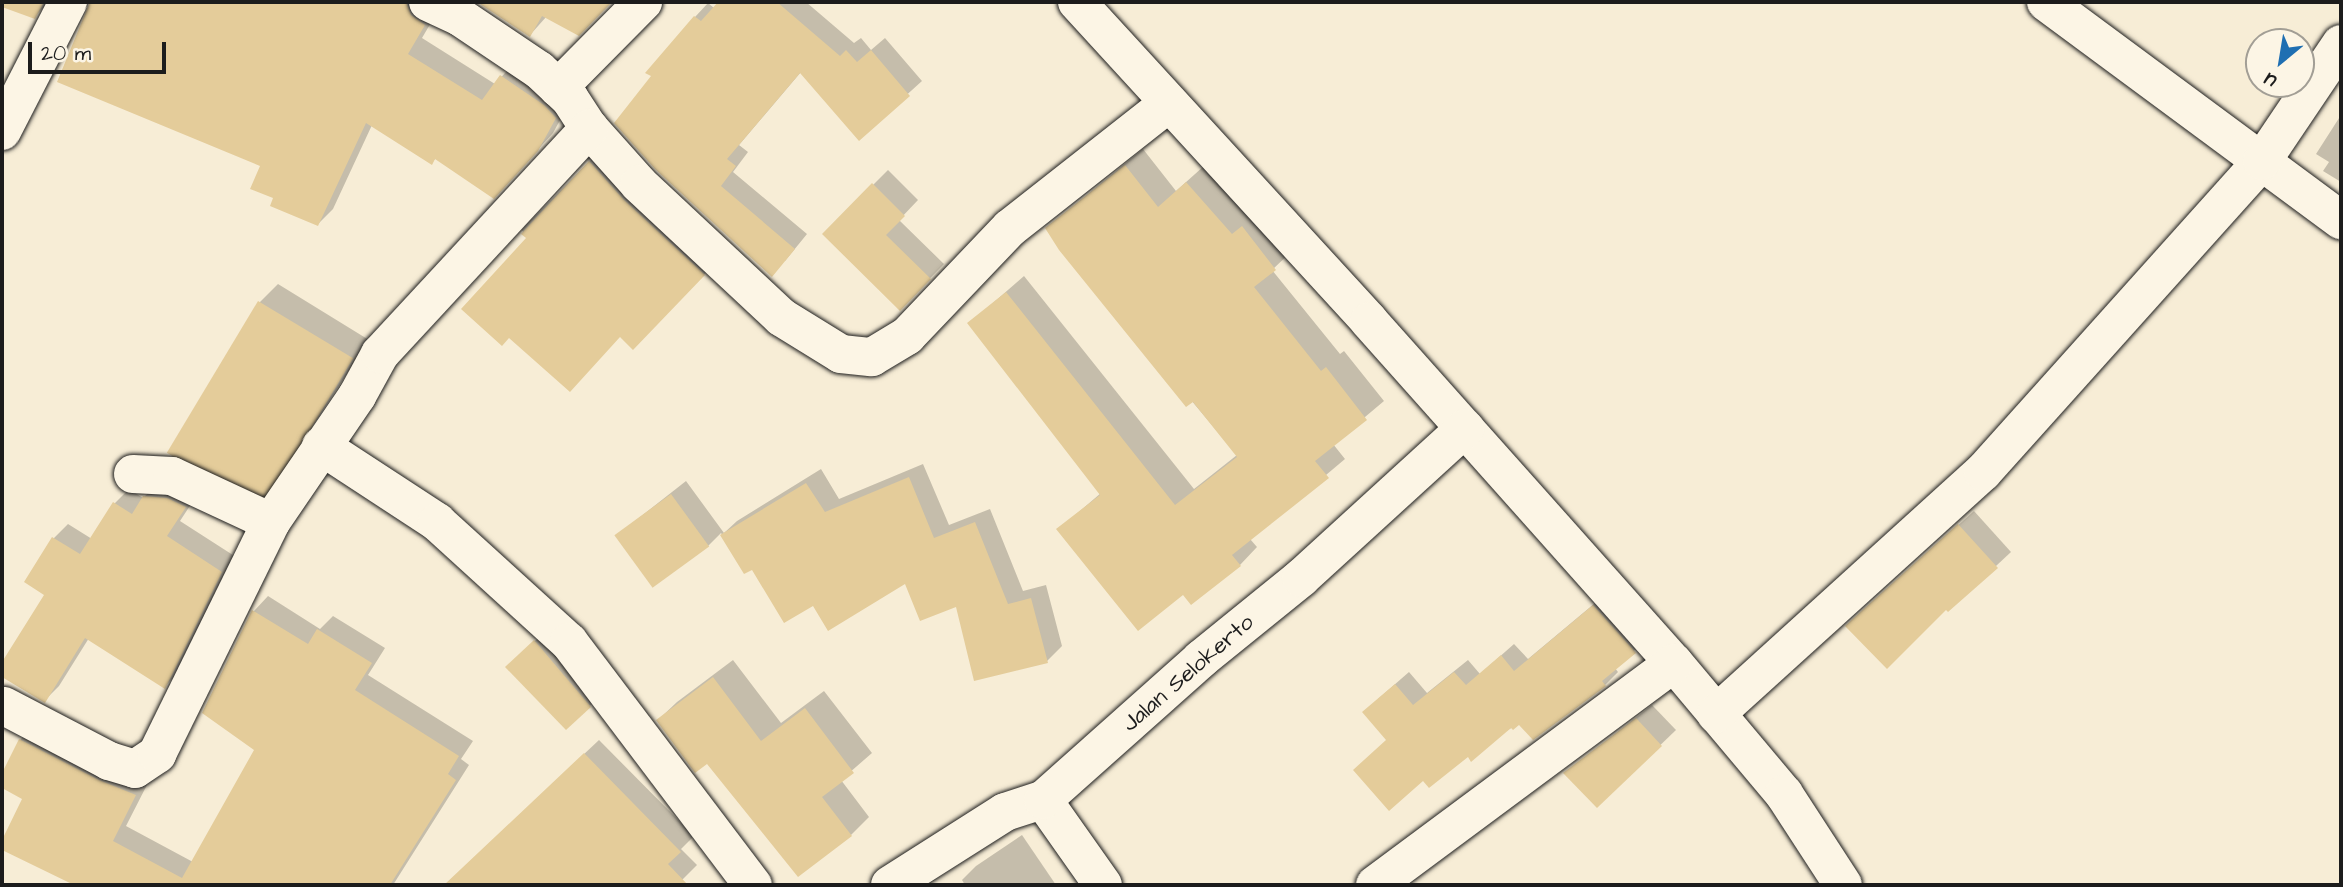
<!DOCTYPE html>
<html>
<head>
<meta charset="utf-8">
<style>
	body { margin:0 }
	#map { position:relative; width:2343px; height:887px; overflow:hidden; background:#f7edd6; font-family:"Architects Daughter",sans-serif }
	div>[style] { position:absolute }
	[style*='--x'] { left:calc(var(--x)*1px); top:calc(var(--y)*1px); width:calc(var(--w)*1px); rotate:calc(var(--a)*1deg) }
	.shadow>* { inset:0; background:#0003; transform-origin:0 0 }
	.building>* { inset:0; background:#e4cc9a; transform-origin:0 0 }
	.roads { filter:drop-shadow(0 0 2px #1c1c1c) drop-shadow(0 0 2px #1c1c1c) }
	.street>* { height:38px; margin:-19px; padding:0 19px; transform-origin:19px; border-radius:19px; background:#fcf5e5 }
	span { translate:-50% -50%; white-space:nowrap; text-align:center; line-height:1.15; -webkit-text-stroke:5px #fcf5e5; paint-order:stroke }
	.street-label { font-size:23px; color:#1c1c1c }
	.frame { position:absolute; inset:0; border:4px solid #1c1c1c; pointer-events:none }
	.north { position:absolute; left:2245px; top:28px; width:70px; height:70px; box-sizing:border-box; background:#fcf5e5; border:2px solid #a29e95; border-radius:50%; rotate:210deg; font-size:19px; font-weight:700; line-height:28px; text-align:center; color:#1c1c1c }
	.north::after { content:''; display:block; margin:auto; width:24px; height:32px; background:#1f6fb2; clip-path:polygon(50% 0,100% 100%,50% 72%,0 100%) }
	.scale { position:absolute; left:28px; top:42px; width:138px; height:32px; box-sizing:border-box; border:4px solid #1c1c1c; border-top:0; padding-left:9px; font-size:21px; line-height:24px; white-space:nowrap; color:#1c1c1c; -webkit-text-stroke:5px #fcf5e5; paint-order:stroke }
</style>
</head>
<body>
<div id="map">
	<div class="shadow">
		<div style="clip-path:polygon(2px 2px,49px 2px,34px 17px,2px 5px)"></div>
		<div style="clip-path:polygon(91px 2px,429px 2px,439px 9px,422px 38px,495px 84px,516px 61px,570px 102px,553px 133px,509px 181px,436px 158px,431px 163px,372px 125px,333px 209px,318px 224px,275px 197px,262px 165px,89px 12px)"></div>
		<div style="clip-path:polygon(480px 2px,611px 2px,578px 34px,547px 16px,530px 35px)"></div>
		<div style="clip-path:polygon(720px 2px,806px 2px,854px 43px,861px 38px,871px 50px,885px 38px,922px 81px,859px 138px,801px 72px,739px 145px,748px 152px,733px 172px,807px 234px,785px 261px,656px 167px,695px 17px,708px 3px,714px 8px)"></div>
		<div style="clip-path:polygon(2341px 115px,2341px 182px,2323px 171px,2329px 162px,2316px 154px)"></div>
		<div style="left:604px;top:147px;width:161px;height:117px;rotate:45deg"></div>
		<div style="clip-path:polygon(1143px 149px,1176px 191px,1204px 166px,1292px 251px,1272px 270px,1340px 354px,1344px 351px,1384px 401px,1333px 444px,1345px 459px,1250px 539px,1257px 547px,1240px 565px,1184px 593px,1059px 529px,1101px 493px,970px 323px,1024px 276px,1194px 489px,1237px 455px,1047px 228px)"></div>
		<div style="clip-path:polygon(888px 170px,918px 200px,899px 220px,944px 264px,900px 309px,824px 234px)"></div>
		<div style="clip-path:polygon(278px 284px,369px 340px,281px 474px,263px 492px,260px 302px)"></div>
		<div style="clip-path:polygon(923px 464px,949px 525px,990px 509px,1023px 591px,1046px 585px,1062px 646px,1047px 661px,957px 604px,906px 581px,813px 604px,752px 567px,744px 572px,721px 533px,708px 546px,616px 536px,686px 481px,724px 533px,737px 521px,821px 469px,839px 499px)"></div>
		<div style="clip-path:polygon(159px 483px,199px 492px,180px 521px,236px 557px,179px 672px,164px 687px,89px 638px,59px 686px,45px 700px,2px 675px,2px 666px,46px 595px,54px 538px,68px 524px,92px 539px,114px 504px,129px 489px,143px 498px)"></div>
		<div style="clip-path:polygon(1974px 511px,2011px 552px,1996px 566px,1862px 612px)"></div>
		<div style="clip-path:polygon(1607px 593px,1647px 639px,1615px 668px,1618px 672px,1605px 685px,1533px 738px,1519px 723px,1468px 755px,1388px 739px,1378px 699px,1409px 672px,1427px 693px,1468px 660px,1480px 674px,1514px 644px,1528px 659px)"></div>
		<div style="clip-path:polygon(268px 596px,320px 629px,333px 616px,385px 648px,368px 675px,473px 741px,461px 759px,469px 765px,393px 885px,78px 885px,2px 848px,24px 798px,2px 787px,2px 776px,20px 740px,35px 725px,149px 781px,126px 826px,193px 862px,257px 750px,204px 712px,254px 611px)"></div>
		<div style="clip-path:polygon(550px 627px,604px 691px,590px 706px,522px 653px)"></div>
		<div style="clip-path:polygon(733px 660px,781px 723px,824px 691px,872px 753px,841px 780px,869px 817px,851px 835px,708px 761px,658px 720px,677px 702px)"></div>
		<div style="clip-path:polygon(1652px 705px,1676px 730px,1597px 806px,1566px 773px)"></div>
		<div style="clip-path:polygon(599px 740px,694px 836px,681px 849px,697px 865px,677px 885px,445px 885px)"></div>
		<div style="clip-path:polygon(1022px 835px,1056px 885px,965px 885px,962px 880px,976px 866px)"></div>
	</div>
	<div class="building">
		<div style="clip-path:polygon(3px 2px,44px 2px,35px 19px,2px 7px)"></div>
		<div style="clip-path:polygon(90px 2px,406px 2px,411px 15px,425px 25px,408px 54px,482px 100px,500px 75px,544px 105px,556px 118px,538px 151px,494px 199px,435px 159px,432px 165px,366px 123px,318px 226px,270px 206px,273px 198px,250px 189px,260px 166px,57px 82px)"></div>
		<div style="clip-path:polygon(477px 2px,612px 2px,579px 36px,542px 16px,530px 37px)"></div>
		<div style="clip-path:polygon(718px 2px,777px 2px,840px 56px,846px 50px,857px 62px,871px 50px,910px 96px,859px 141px,800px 73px,727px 159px,736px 166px,721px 186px,795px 249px,772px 277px,655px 169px,614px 123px,651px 76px,645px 73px,694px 16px,701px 21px)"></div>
		<div style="clip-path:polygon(589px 161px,624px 200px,705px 275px,633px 350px,620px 337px,570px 392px,509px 338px,502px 346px,461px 309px,526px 238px,521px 234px)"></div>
		<div style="clip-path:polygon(1125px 165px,1158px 207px,1186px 182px,1232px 234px,1242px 226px,1276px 270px,1254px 287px,1321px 371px,1326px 367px,1367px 420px,1315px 461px,1329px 478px,1232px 555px,1241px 566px,1191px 605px,1183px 595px,1138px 631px,1056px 529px,1100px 495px,967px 323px,1006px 292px,1175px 505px,1237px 457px,1193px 402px,1186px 407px,1059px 250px,1045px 228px)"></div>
		<div style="clip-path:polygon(872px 183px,905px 216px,886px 235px,931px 279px,900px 311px,822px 234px)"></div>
		<div style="left:258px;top:301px;width:111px;height:177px;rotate:31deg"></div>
		<div style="clip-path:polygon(909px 477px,934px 538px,975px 522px,1008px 604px,1031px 598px,1048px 663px,974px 681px,956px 607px,920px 621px,905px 584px,828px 631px,813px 606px,784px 623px,752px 570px,744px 574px,720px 535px,806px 483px,825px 512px)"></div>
		<div style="left:671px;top:494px;width:65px;height:70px;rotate:54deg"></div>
		<div style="clip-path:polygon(143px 496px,167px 498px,186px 507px,167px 536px,222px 572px,165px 689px,85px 638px,45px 703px,2px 677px,2px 662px,44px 595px,24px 582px,52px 537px,80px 554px,113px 502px,132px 514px)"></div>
		<div style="clip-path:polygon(1958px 524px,1998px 568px,1948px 612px,1946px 610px,1887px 669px,1845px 626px)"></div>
		<div style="clip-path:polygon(1593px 605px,1636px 653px,1602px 681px,1606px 686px,1533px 740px,1519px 725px,1513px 730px,1511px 728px,1471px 762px,1468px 757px,1429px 788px,1423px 781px,1389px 811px,1353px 770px,1386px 740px,1362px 712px,1395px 684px,1413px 705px,1454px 672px,1466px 685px,1501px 655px,1514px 671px)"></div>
		<div style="clip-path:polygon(252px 610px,308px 644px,317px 629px,372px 663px,355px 690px,459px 756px,448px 774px,456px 780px,390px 885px,74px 885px,2px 850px,2px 840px,22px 799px,2px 788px,2px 773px,19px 739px,99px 780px,136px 795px,113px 841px,182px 878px,254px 750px,202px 713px)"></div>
		<div style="clip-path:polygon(534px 640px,591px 707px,566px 730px,505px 667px)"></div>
		<div style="clip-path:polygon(713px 677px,761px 741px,805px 708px,854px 773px,822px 797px,852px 836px,798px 877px,707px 764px,695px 773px,656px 720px)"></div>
		<div style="clip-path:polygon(1636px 718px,1662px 746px,1597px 808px,1563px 773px)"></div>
		<div style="clip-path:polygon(584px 753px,681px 852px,668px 864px,688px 885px,444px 885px)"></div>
	</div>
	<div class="roads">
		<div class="street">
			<div style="--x:428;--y:2;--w:35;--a:25"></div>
			<div style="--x:460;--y:17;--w:95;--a:33.9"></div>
			<div style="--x:539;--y:70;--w:42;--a:43.1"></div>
			<div style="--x:570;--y:99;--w:35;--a:57"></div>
			<div style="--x:589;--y:128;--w:75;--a:48.2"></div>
			<div style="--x:639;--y:184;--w:195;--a:43.1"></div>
			<div style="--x:781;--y:317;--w:70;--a:31.7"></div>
			<div style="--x:841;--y:354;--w:31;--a:6"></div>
			<div style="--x:872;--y:357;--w:41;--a:-31"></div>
			<div style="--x:907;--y:336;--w:149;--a:-46.4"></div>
			<div style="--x:1010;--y:228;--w:202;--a:-38.2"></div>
			<div style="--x:1077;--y:2;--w:432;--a:47.5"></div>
			<div style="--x:1369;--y:321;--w:458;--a:48.3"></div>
			<div style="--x:1674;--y:663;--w:171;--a:50"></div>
			<div style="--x:1784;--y:794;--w:108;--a:57"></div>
			<div style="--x:2046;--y:2;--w:367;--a:36.5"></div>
			<div style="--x:558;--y:88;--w:121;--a:-45.3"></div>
			<div style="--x:2;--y:131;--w:145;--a:-62.9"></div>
			<div style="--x:321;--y:446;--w:139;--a:33.2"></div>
			<div style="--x:437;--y:522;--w:178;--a:42.3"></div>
			<div style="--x:569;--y:642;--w:305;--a:52.9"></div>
			<div style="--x:133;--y:474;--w:39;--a:3"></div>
			<div style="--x:172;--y:476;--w:109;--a:24.9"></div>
			<div style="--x:4;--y:706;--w:119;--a:27.6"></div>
			<div style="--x:109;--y:761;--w:27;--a:17"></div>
			<div style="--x:135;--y:769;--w:27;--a:-34"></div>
			<div style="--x:157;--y:754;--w:258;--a:-63.8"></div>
			<div style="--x:271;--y:522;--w:153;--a:-55.7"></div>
			<div style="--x:357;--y:396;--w:48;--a:-61.3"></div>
			<div style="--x:380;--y:354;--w:308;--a:-47.2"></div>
			<div style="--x:1716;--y:714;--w:360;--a:-42.2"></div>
			<div style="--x:1983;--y:472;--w:418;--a:-48.1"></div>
			<div style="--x:2262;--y:161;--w:141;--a:-56"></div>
			<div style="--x:1043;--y:800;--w:104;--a:54.8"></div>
			<div style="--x:890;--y:885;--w:136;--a:-32.4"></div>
			<div style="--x:1005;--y:812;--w:40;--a:-18"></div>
			<div style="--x:1043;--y:800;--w:212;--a:-41.7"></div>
			<div style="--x:1201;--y:659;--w:129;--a:-39"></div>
			<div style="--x:1301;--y:578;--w:222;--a:-42.4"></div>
			<div style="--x:1375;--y:885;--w:372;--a:-36.6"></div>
		</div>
	</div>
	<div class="street-label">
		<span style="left:1188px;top:673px;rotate:-41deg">Jalan Selokerto</span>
	</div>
	<div class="frame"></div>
	<div class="north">U</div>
	<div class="scale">20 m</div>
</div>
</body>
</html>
